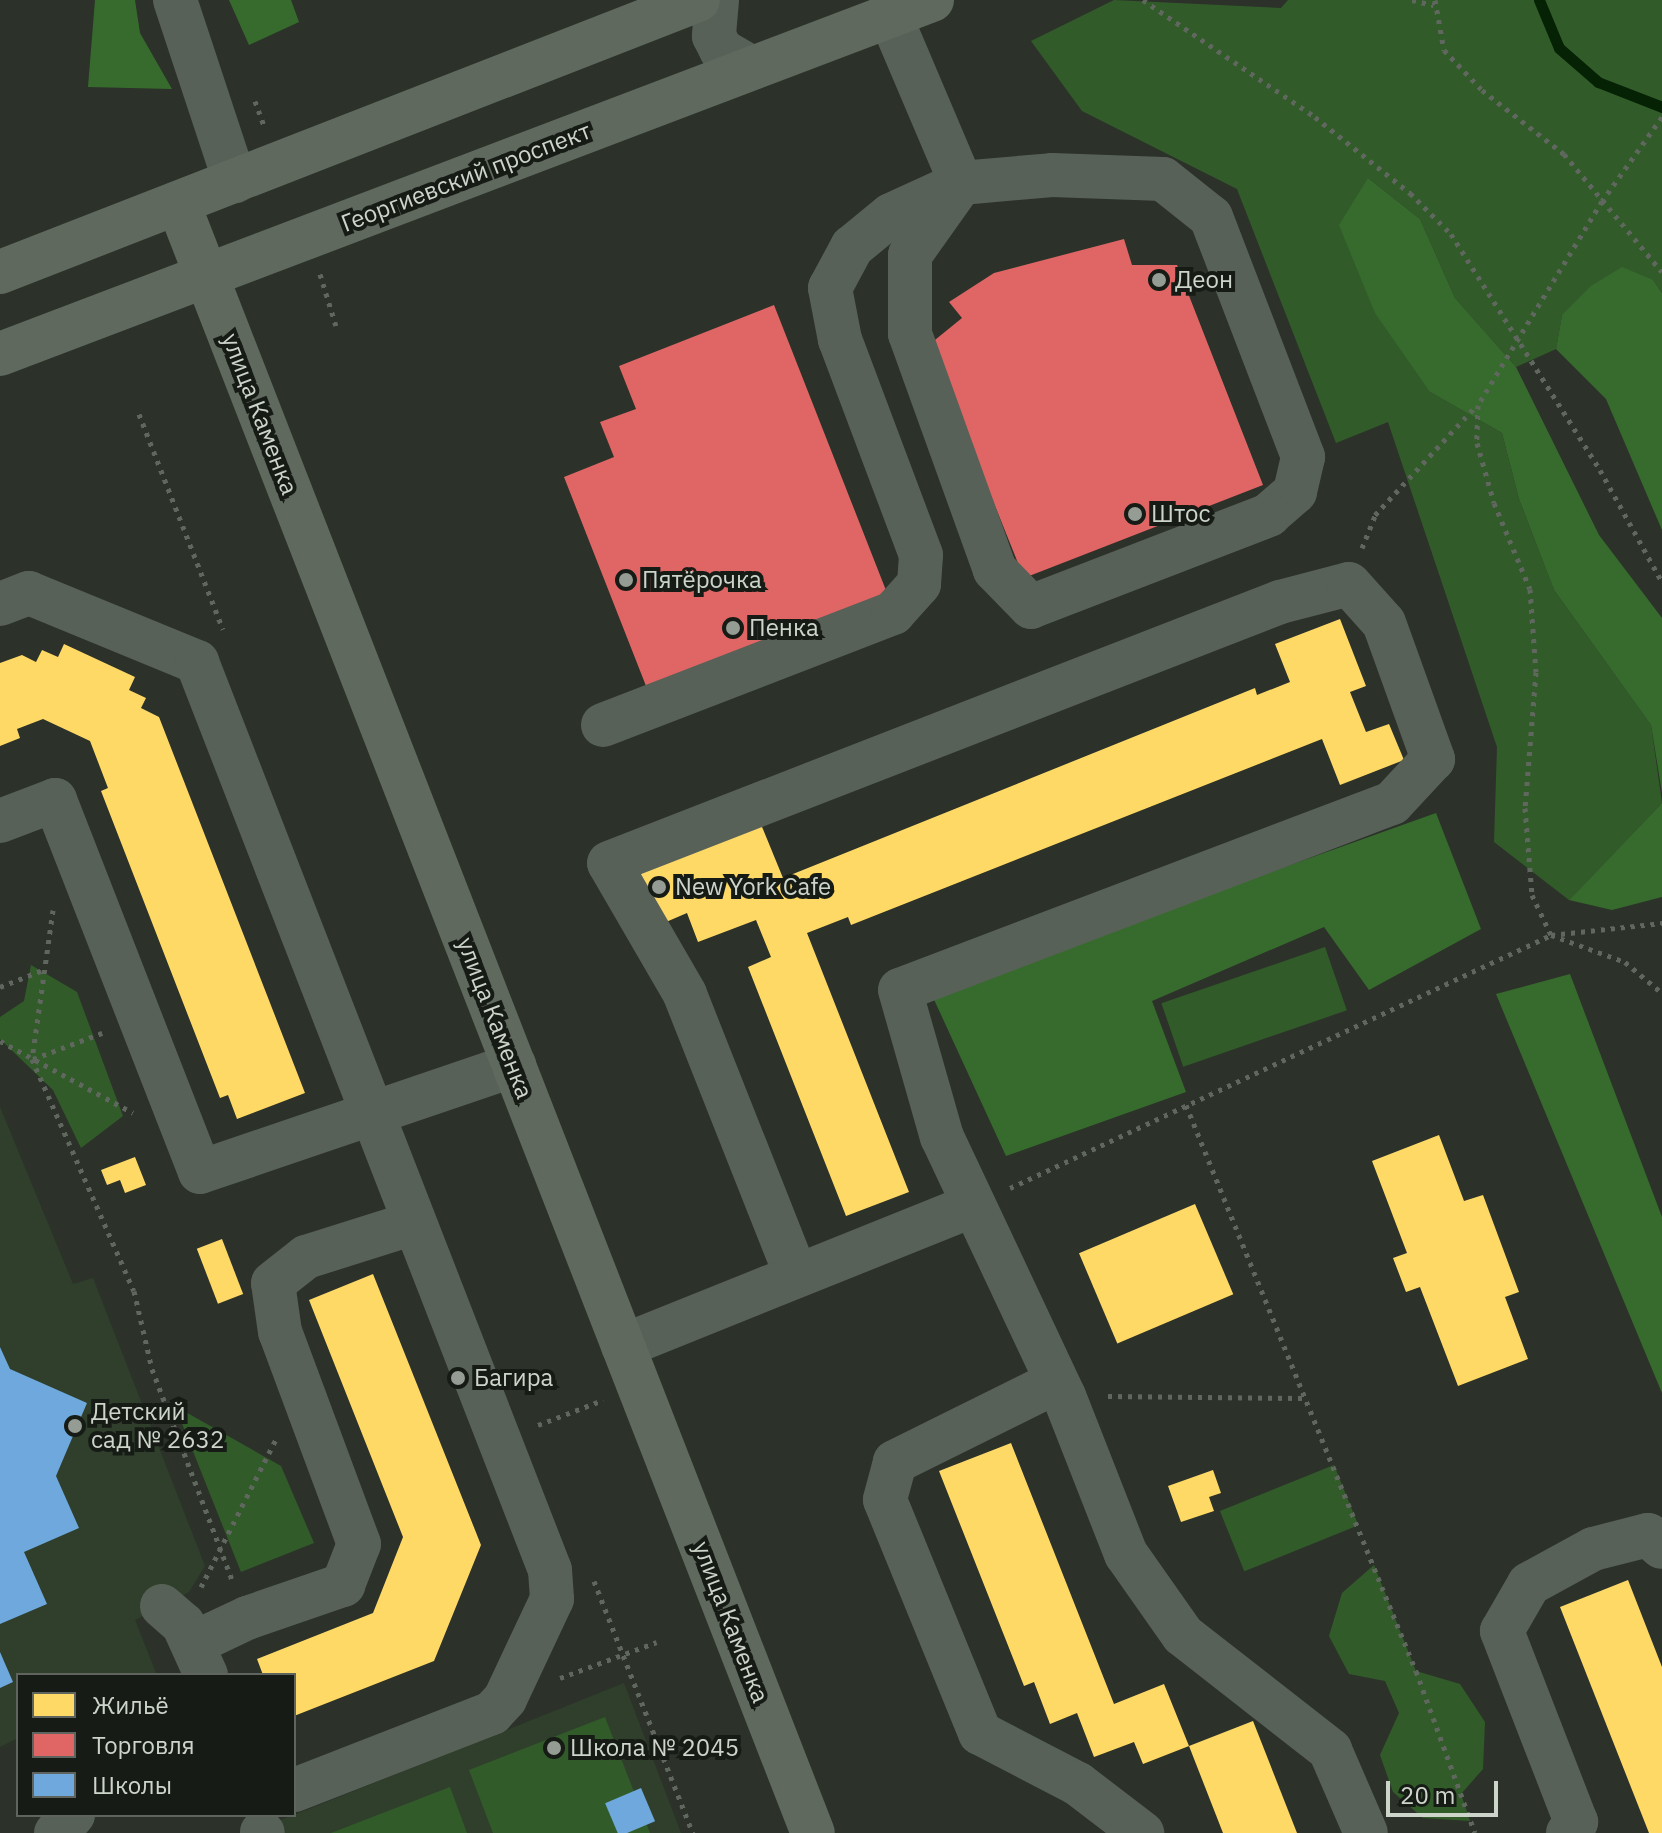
<!DOCTYPE html>
<html>
<head>
<meta charset="utf-8">
<style>
	body { margin:0 }
	#map { position:relative; width:1662px; height:1833px; overflow:hidden; background:#2c322a; font-family:"IBM Plex Sans",sans-serif }
	div>[style] { position:absolute }
	[style*='--x'] { left:calc(var(--x)*1px); top:calc(var(--y)*1px); width:calc(var(--w)*1px); rotate:calc(var(--a)*1deg) }
	.built>* { inset:0; background:#2f3f2c }
	.green>* { inset:0; background:#325b2a; transform-origin:0 0 }
	.forest>* { inset:0; background:#376b2d }
	.homes>* { inset:0; background:#ffd966; transform-origin:0 0 }
	.shops>* { inset:0; background:#e06666 }
	.schools>* { inset:0; background:#6fa8dc; transform-origin:0 0 }
	.stream>* { height:11px; margin:-5.5px; padding:0 5.5px; transform-origin:5.5px; border-radius:5.5px; background:#062204 }
	.path>* { height:5px; margin-top:-2.5px; transform-origin:0; background:repeating-linear-gradient(90deg,#60675e 0 4px,transparent 0 10px) }
	.minor>* { height:44px; margin:-22px; padding:0 22px; transform-origin:22px; border-radius:22px; background:#586157 }
	.major>* { height:44px; margin:-22px; padding:0 22px; transform-origin:22px; border-radius:22px; background:#5f695d }
	.dots>* { width:22px; height:22px; translate:-50% -50%; box-sizing:border-box; border:4px solid #161b15; border-radius:50% }
	span { translate:-50% -50%; white-space:nowrap; text-align:center; line-height:1.15; -webkit-text-stroke:8px #161b15; paint-order:stroke }
	.street-label { font-size:24px; color:#cdd5cb }
	.poi-label { font-size:24px; color:#cdd5cb }
	.left { translate:0 -50%; text-align:left }
	.legend { position:absolute; left:16px; top:1673px; width:280px; height:144px; box-sizing:border-box; background:#161b15; border:2px solid #5f655e; margin:0; padding:10px 14px; list-style:none; font-size:24px; color:#cdd5cb }
	.legend li { display:flex; align-items:center; gap:16px; height:40px }
	.legend b { width:40px; border:2px solid #5f655e }
	.scale { position:absolute; left:1386px; top:1781px; width:112px; height:36px; box-sizing:border-box; border:4px solid #cdd5cb; border-top:0; padding-left:10px; font-size:24px; line-height:28px; white-space:nowrap; color:#cdd5cb; -webkit-text-stroke:6px #161b15; paint-order:stroke }
</style>
</head>
<body>
<div id="map">
	<div class="built">
		<div style="clip-path:polygon(0 1107px,73px 1284px,93px 1278px,205px 1566px,189px 1592px,135px 1620px,156px 1673px,18px 1675px,18px 1738px,0 1747px)"></div>
		<div style="clip-path:polygon(624px 1683px,681px 1833px,243px 1833px,294px 1815px)"></div>
	</div>
	<div class="green">
		<div style="clip-path:polygon(1114px 0,1281px 8px,1288px 0,1662px 0,1662px 293px,1653px 280px,1562px 315px,1556px 349px,1516px 367px,1455px 298px,1420px 219px,1368px 178px,1430px 392px,1502px 433px,1519px 499px,1554px 590px,1651px 725px,1662px 803px,1569px 900px,1494px 842px,1497px 747px,1388px 422px,1336px 443px,1237px 189px,1082px 111px,1031px 41px)"></div>
		<div style="left:1325px;top:947px;width:67px;height:173px;rotate:71deg"></div>
		<div style="clip-path:polygon(31px 965px,77px 992px,123px 1116px,81px 1148px,53px 1090px,0 1039px,0 1017px,24px 1001px)"></div>
		<div style="clip-path:polygon(175px 1406px,281px 1466px,314px 1543px,241px 1572px)"></div>
		<div style="left:1334px;top:1465px;width:65px;height:123px;rotate:68deg"></div>
		<div style="clip-path:polygon(1374px 1565px,1416px 1671px,1460px 1684px,1485px 1722px,1483px 1769px,1461px 1794px,1470px 1821px,1423px 1818px,1393px 1792px,1380px 1755px,1399px 1713px,1385px 1681px,1349px 1674px,1329px 1636px,1342px 1593px)"></div>
		<div style="clip-path:polygon(605px 1717px,650px 1833px,493px 1833px,469px 1770px)"></div>
		<div style="clip-path:polygon(450px 1787px,467px 1833px,331px 1833px)"></div>
	</div>
	<div class="forest">
		<div style="clip-path:polygon(95px 0,135px 0,140px 33px,172px 89px,88px 87px)"></div>
		<div style="clip-path:polygon(229px 0,291px 0,299px 22px,249px 45px)"></div>
		<div style="clip-path:polygon(1368px 178px,1420px 219px,1455px 298px,1516px 367px,1599px 535px,1662px 618px,1662px 793px,1651px 725px,1554px 590px,1519px 499px,1502px 433px,1430px 392px,1375px 313px,1339px 225px)"></div>
		<div style="clip-path:polygon(1622px 267px,1653px 280px,1662px 293px,1662px 530px,1606px 399px,1556px 349px,1562px 315px,1591px 286px)"></div>
		<div style="clip-path:polygon(1662px 803px,1662px 897px,1612px 910px,1569px 900px)"></div>
		<div style="clip-path:polygon(1436px 813px,1481px 929px,1369px 990px,1324px 927px,1152px 1001px,1186px 1092px,1006px 1156px,931px 993px)"></div>
		<div style="clip-path:polygon(1570px 974px,1662px 1217px,1662px 1393px,1496px 994px)"></div>
	</div>
	<div class="homes">
		<div style="clip-path:polygon(1340px 619px,1366px 686px,1350px 692px,1366px 732px,1389px 724px,1404px 760px,1340px 785px,1322px 739px,851px 925px,848px 917px,807px 933px,909px 1192px,846px 1216px,748px 967px,771px 957px,756px 920px,698px 942px,687px 913px,659px 925px,637px 870px,760px 822px,783px 878px,1255px 688px,1257px 695px,1290px 682px,1275px 644px)"></div>
		<div style="clip-path:polygon(64px 644px,135px 677px,129px 690px,146px 698px,141px 708px,159px 717px,305px 1093px,237px 1119px,228px 1095px,220px 1098px,101px 791px,108px 788px,90px 741px,43px 719px,17px 729px,20px 738px,0 746px,0 663px,22px 655px,36px 662px,42px 650px,58px 657px)"></div>
		<div style="clip-path:polygon(1439px 1135px,1464px 1201px,1483px 1195px,1519px 1292px,1505px 1297px,1528px 1359px,1458px 1386px,1420px 1287px,1406px 1292px,1393px 1258px,1407px 1253px,1372px 1161px)"></div>
		<div style="clip-path:polygon(135px 1157px,146px 1185px,125px 1193px,120px 1180px,107px 1185px,101px 1170px)"></div>
		<div style="left:1195px;top:1204px;width:98px;height:126px;rotate:67deg"></div>
		<div style="left:222px;top:1239px;width:59px;height:27px;rotate:69deg"></div>
		<div style="clip-path:polygon(373px 1274px,481px 1545px,434px 1661px,294px 1716px,294px 1675px,263px 1675px,257px 1659px,373px 1613px,403px 1537px,309px 1300px)"></div>
		<div style="clip-path:polygon(1011px 1443px,1114px 1704px,1164px 1684px,1189px 1746px,1143px 1764px,1134px 1742px,1094px 1757px,1077px 1713px,1050px 1724px,1034px 1682px,1024px 1686px,939px 1471px)"></div>
		<div style="clip-path:polygon(1213px 1470px,1221px 1493px,1209px 1497px,1214px 1511px,1181px 1522px,1168px 1486px)"></div>
		<div style="clip-path:polygon(1628px 1580px,1662px 1667px,1662px 1833px,1649px 1833px,1560px 1607px)"></div>
		<div style="clip-path:polygon(1253px 1721px,1297px 1833px,1223px 1833px,1189px 1746px)"></div>
	</div>
	<div class="shops">
		<div style="clip-path:polygon(1124px 239px,1132px 265px,1177px 265px,1263px 485px,1024px 578px,930px 344px,962px 318px,949px 302px,994px 273px)"></div>
		<div style="clip-path:polygon(774px 305px,889px 598px,648px 691px,564px 477px,614px 457px,600px 422px,636px 409px,619px 366px)"></div>
	</div>
	<div class="schools">
		<div style="clip-path:polygon(0 1347px,10px 1369px,87px 1403px,56px 1476px,79px 1528px,24px 1552px,47px 1604px,0 1624px)"></div>
		<div style="clip-path:polygon(0 1652px,13px 1682px,0 1688px)"></div>
		<div style="left:641px;top:1788px;width:36px;height:39px;rotate:67deg"></div>
	</div>
	<div class="stream">
		<div style="--x:1539;--y:0;--w:52;--a:67.4"></div>
		<div style="--x:1559;--y:48;--w:52;--a:41.1"></div>
		<div style="--x:1598;--y:82;--w:69;--a:21.3"></div>
	</div>
	<div class="path">
		<div style="--x:1143;--y:0;--w:208;--a:34.2"></div>
		<div style="--x:1315;--y:117;--w:122;--a:38.7"></div>
		<div style="--x:1410;--y:193;--w:58;--a:45"></div>
		<div style="--x:1451;--y:234;--w:279;--a:57.7"></div>
		<div style="--x:1600;--y:470;--w:128;--a:61"></div>
		<div style="--x:1412;--y:0;--w:22;--a:13"></div>
		<div style="--x:1435;--y:0;--w:51;--a:79.8"></div>
		<div style="--x:1444;--y:50;--w:55;--a:46.5"></div>
		<div style="--x:1482;--y:90;--w:104;--a:38"></div>
		<div style="--x:1564;--y:154;--w:153;--a:50.3"></div>
		<div style="--x:255;--y:101;--w:27;--a:70"></div>
		<div style="--x:1662;--y:117;--w:103;--a:125.5"></div>
		<div style="--x:1602;--y:201;--w:239;--a:121.3"></div>
		<div style="--x:1478;--y:405;--w:38;--a:92"></div>
		<div style="--x:1477;--y:443;--w:62;--a:74.2"></div>
		<div style="--x:1494;--y:503;--w:93;--a:67.3"></div>
		<div style="--x:1530;--y:589;--w:83;--a:85.9"></div>
		<div style="--x:1536;--y:672;--w:136;--a:94.6"></div>
		<div style="--x:1525;--y:808;--w:87;--a:85.4"></div>
		<div style="--x:1532;--y:895;--w:44;--a:64.6"></div>
		<div style="--x:1551;--y:935;--w:79;--a:20"></div>
		<div style="--x:1625;--y:962;--w:48;--a:40"></div>
		<div style="--x:320;--y:274;--w:54;--a:72.9"></div>
		<div style="--x:139;--y:414;--w:231;--a:68.7"></div>
		<div style="--x:1362;--y:548;--w:35;--a:-68"></div>
		<div style="--x:1375;--y:515;--w:150;--a:-47.2"></div>
		<div style="--x:53;--y:910;--w:150;--a:98"></div>
		<div style="--x:32;--y:1059;--w:253;--a:66.3"></div>
		<div style="--x:134;--y:1291;--w:80;--a:77"></div>
		<div style="--x:152;--y:1369;--w:226;--a:69.2"></div>
		<div style="--x:0;--y:987;--w:46;--a:-21.6"></div>
		<div style="--x:0;--y:1041;--w:151;--a:28.4"></div>
		<div style="--x:33;--y:1059;--w:74;--a:-20.6"></div>
		<div style="--x:1186;--y:1105;--w:611;--a:67.89"></div>
		<div style="--x:1416;--y:1671;--w:172;--a:70"></div>
		<div style="--x:1010;--y:1188;--w:597;--a:-25.06"></div>
		<div style="--x:1551;--y:935;--w:112;--a:-6.2"></div>
		<div style="--x:1108;--y:1396;--w:199;--a:0.6"></div>
		<div style="--x:538;--y:1425;--w:70;--a:-21"></div>
		<div style="--x:594;--y:1581;--w:271;--a:68.6"></div>
		<div style="--x:201;--y:1587;--w:166;--a:-63.1"></div>
		<div style="--x:560;--y:1678;--w:103;--a:-20.4"></div>
	</div>
	<div class="minor">
		<div style="--x:175;--y:0;--w:191;--a:71.7"></div>
		<div style="--x:717;--y:0;--w:36;--a:95"></div>
		<div style="--x:714;--y:36;--w:16;--a:63"></div>
		<div style="--x:721;--y:50;--w:32;--a:30"></div>
		<div style="--x:0;--y:604;--w:31;--a:-21"></div>
		<div style="--x:29;--y:593;--w:182;--a:22.3"></div>
		<div style="--x:197;--y:662;--w:974;--a:68.76"></div>
		<div style="--x:550;--y:1570;--w:29;--a:86"></div>
		<div style="--x:552;--y:1599;--w:110;--a:115.2"></div>
		<div style="--x:505;--y:1699;--w:19;--a:133"></div>
		<div style="--x:492;--y:1713;--w:212;--a:158.7"></div>
		<div style="--x:603;--y:725;--w:311;--a:-21.1"></div>
		<div style="--x:893;--y:613;--w:39;--a:-48"></div>
		<div style="--x:919;--y:584;--w:29;--a:-86"></div>
		<div style="--x:921;--y:555;--w:230;--a:-110.6"></div>
		<div style="--x:840;--y:340;--w:53;--a:-100.9"></div>
		<div style="--x:830;--y:288;--w:47;--a:-61.8"></div>
		<div style="--x:852;--y:247;--w:50;--a:-39.4"></div>
		<div style="--x:891;--y:215;--w:77;--a:-24.6"></div>
		<div style="--x:961;--y:183;--w:91;--a:-5"></div>
		<div style="--x:1052;--y:175;--w:111;--a:2.1"></div>
		<div style="--x:1163;--y:179;--w:61;--a:38.4"></div>
		<div style="--x:1211;--y:217;--w:257;--a:69"></div>
		<div style="--x:1303;--y:457;--w:36;--a:103"></div>
		<div style="--x:1295;--y:492;--w:35;--a:139"></div>
		<div style="--x:1269;--y:515;--w:255;--a:158.9"></div>
		<div style="--x:1031;--y:607;--w:52;--a:-134.2"></div>
		<div style="--x:995;--y:570;--w:251;--a:-109.8"></div>
		<div style="--x:910;--y:334;--w:79;--a:-90"></div>
		<div style="--x:910;--y:255;--w:88;--a:-54.7"></div>
		<div style="--x:961;--y:183;--w:181;--a:-113"></div>
		<div style="--x:0;--y:821;--w:59;--a:-20.9"></div>
		<div style="--x:55;--y:800;--w:399;--a:68.7"></div>
		<div style="--x:200;--y:1172;--w:332;--a:-18.8"></div>
		<div style="--x:796;--y:1275;--w:302;--a:-111.6"></div>
		<div style="--x:685;--y:994;--w:151;--a:-120.1"></div>
		<div style="--x:609;--y:863;--w:720;--a:-21.25"></div>
		<div style="--x:1280;--y:602;--w:71;--a:-14.6"></div>
		<div style="--x:1349;--y:584;--w:52;--a:48.1"></div>
		<div style="--x:1384;--y:623;--w:145;--a:70.2"></div>
		<div style="--x:1433;--y:759;--w:60;--a:133"></div>
		<div style="--x:1392;--y:803;--w:526;--a:159.19"></div>
		<div style="--x:900;--y:990;--w:153;--a:74.1"></div>
		<div style="--x:942;--y:1137;--w:286;--a:64.8"></div>
		<div style="--x:1064;--y:1396;--w:170;--a:68.6"></div>
		<div style="--x:1126;--y:1554;--w:99;--a:54.9"></div>
		<div style="--x:1183;--y:1635;--w:187;--a:38"></div>
		<div style="--x:1330;--y:1750;--w:90;--a:66.6"></div>
		<div style="--x:623;--y:1346;--w:377;--a:-21.9"></div>
		<div style="--x:1056;--y:1382;--w:180;--a:153.6"></div>
		<div style="--x:895;--y:1462;--w:39;--a:105"></div>
		<div style="--x:885;--y:1500;--w:252;--a:67.8"></div>
		<div style="--x:980;--y:1733;--w:110;--a:27.5"></div>
		<div style="--x:1078;--y:1784;--w:81;--a:37.4"></div>
		<div style="--x:162;--y:1606;--w:28;--a:41"></div>
		<div style="--x:183;--y:1624;--w:56;--a:65.7"></div>
		<div style="--x:194;--y:1643;--w:59;--a:-25.3"></div>
		<div style="--x:247;--y:1618;--w:102;--a:-19"></div>
		<div style="--x:343;--y:1585;--w:44;--a:-68.7"></div>
		<div style="--x:359;--y:1544;--w:226;--a:-110.4"></div>
		<div style="--x:280;--y:1332;--w:49;--a:-98.1"></div>
		<div style="--x:273;--y:1283;--w:42;--a:-38.2"></div>
		<div style="--x:306;--y:1257;--w:113;--a:-17.5"></div>
		<div style="--x:262;--y:1832;--w:1;--a:45"></div>
		<div style="--x:56;--y:1833;--w:25;--a:-47"></div>
		<div style="--x:1568;--y:1833;--w:14;--a:-54"></div>
		<div style="--x:1576;--y:1822;--w:205;--a:-111.2"></div>
		<div style="--x:1502;--y:1631;--w:54;--a:-60.1"></div>
		<div style="--x:1529;--y:1584;--w:73;--a:-28.7"></div>
		<div style="--x:1593;--y:1549;--w:57;--a:-14.3"></div>
		<div style="--x:1648;--y:1535;--w:18;--a:41"></div>
	</div>
	<div class="major">
		<div style="--x:178;--y:203;--w:1749;--a:68.72"></div>
		<div style="--x:0;--y:272;--w:749;--a:-21.29"></div>
		<div style="--x:0;--y:354;--w:997;--a:-20.8"></div>
	</div>
	<div class="dots">
		<div style="left:1159px;top:280px;background:#959c93"></div>
		<div style="left:1135px;top:514px;background:#959c93"></div>
		<div style="left:626px;top:580px;background:#959c93"></div>
		<div style="left:733px;top:628px;background:#959c93"></div>
		<div style="left:659px;top:887px;background:#959c93"></div>
		<div style="left:458px;top:1378px;background:#959c93"></div>
		<div style="left:75px;top:1426px;background:#959c93"></div>
		<div style="left:554px;top:1748px;background:#959c93"></div>
	</div>
	<div class="street-label">
		<span style="left:466px;top:177px;rotate:-21deg">Георгиевский проспект</span>
		<span style="left:260px;top:414px;rotate:69deg">улица Каменка</span>
		<span style="left:495px;top:1018px;rotate:69deg">улица Каменка</span>
		<span style="left:731px;top:1622px;rotate:69deg">улица Каменка</span>
	</div>
	<div class="poi-label">
		<span class="left" style="left:1175px;top:280px">Деон</span>
		<span class="left" style="left:1151px;top:514px">Штос</span>
		<span class="left" style="left:642px;top:580px">Пятёрочка</span>
		<span class="left" style="left:749px;top:628px">Пенка</span>
		<span class="left" style="left:675px;top:887px">New York Cafe</span>
		<span class="left" style="left:474px;top:1378px">Багира</span>
		<span class="left" style="left:91px;top:1426px">Детский<br>сад № 2632</span>
		<span class="left" style="left:570px;top:1748px">Школа № 2045</span>
	</div>
	<ul class="legend">
	<li><b style="height:22px;background:#ffd966"></b>Жильё</li>
	<li><b style="height:22px;background:#e06666"></b>Торговля</li>
	<li><b style="height:22px;background:#6fa8dc"></b>Школы</li>
	</ul>
	<div class="scale">20 m</div>
</div>
</body>
</html>
